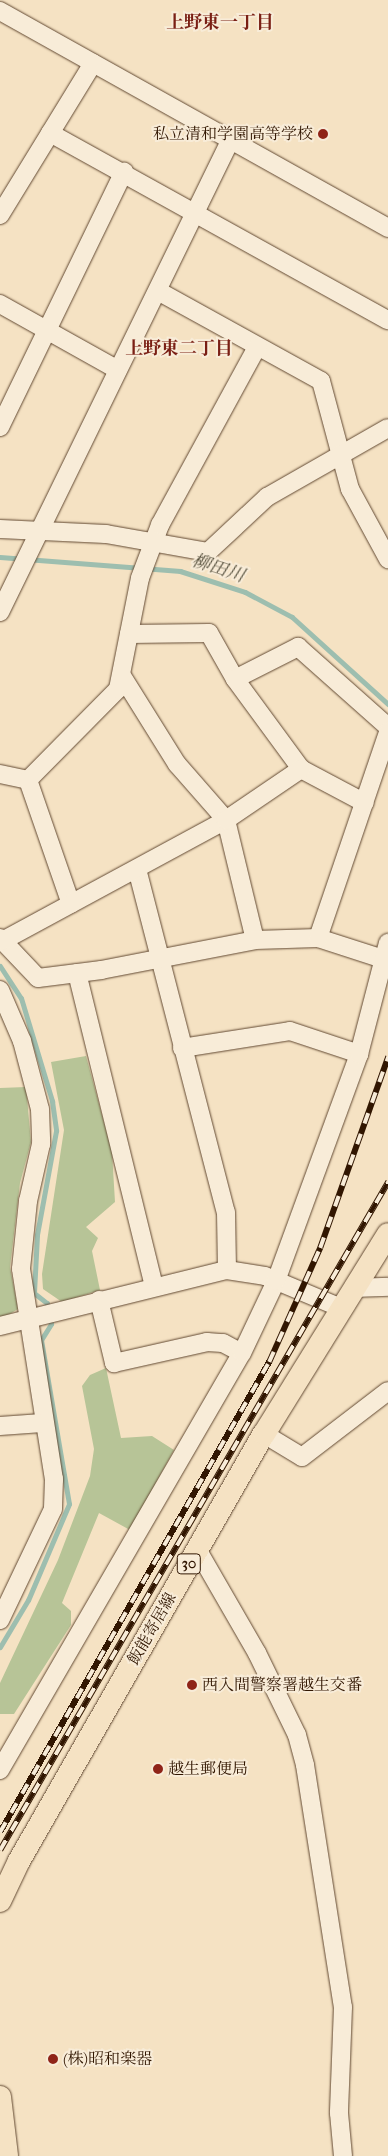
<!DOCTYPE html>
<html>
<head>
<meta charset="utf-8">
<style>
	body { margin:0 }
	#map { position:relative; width:388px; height:2156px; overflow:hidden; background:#f5e2c3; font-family:"IM FELL French Canon","Noto Serif JP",serif }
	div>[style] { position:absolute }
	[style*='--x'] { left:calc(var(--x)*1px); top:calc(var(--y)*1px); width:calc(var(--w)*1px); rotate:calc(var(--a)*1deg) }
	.green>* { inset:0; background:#b7c497 }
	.stream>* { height:5px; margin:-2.5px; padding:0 2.5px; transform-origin:2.5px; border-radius:2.5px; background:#9dbeaf }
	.roads { filter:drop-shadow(0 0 1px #624932) drop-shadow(0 0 1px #624932) }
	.minor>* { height:18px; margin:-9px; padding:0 9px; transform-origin:9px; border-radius:9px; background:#f8ecd8 }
	.major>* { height:22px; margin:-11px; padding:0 11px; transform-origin:11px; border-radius:11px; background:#f5e2c3 }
	.rail>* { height:5.5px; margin-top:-2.75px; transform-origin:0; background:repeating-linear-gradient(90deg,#f8ecd8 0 11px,#311601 0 22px); box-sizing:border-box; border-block:1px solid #311601 }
	.dots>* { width:14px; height:14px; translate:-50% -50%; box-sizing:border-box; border:2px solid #f8ecd8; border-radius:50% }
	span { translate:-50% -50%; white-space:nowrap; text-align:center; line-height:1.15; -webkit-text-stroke:4px #f8ecd8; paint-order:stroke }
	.shield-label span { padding:1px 4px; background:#f8ecd8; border:1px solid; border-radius:4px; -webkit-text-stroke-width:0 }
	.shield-label { font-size:15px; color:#311601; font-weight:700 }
	.poi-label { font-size:16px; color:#311601 }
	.right { translate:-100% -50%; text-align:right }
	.left { translate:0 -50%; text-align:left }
	.street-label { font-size:16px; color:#311601 }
	.neighbourhood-label { font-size:18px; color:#7a1f14; font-weight:700 }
	.water-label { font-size:18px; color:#57513e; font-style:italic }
</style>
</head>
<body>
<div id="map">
	<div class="green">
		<div style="clip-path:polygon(86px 1056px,112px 1152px,115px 1202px,86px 1227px,98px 1238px,92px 1251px,100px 1290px,62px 1302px,43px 1289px,42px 1274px,64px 1130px,51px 1062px)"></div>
		<div style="clip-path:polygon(26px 1087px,31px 1142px,20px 1183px,10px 1267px,18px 1309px,0 1320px,0 1088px)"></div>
		<div style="clip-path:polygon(106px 1368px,121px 1438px,152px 1436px,174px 1450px,130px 1530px,99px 1513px,62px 1603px,71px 1611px,71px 1625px,14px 1714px,0 1714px,0 1683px,58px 1560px,90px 1476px,94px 1449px,82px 1386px,90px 1375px)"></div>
	</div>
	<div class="stream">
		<div style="--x:0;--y:557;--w:181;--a:4.4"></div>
		<div style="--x:180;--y:571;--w:68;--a:17.9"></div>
		<div style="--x:245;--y:592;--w:53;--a:28"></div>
		<div style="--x:292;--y:617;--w:130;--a:42.2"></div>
		<div style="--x:0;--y:966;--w:38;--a:57"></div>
		<div style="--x:21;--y:998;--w:108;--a:73.2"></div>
		<div style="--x:52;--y:1101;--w:30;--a:82"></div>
		<div style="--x:56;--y:1131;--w:106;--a:100.4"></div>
		<div style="--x:37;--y:1235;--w:58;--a:93"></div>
		<div style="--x:34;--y:1293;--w:16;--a:38"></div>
		<div style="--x:47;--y:1303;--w:21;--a:79"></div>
		<div style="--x:51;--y:1324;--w:19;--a:122"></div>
		<div style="--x:41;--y:1340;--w:166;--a:80.3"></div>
		<div style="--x:69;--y:1504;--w:104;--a:113.1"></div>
		<div style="--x:28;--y:1600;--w:55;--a:120.8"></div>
	</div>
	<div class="roads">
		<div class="minor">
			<div style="--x:0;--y:11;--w:445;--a:29.2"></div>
			<div style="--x:50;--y:133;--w:386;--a:29"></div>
			<div style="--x:0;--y:215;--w:178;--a:-58.5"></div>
			<div style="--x:158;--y:291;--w:186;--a:28.9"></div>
			<div style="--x:321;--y:381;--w:112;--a:75"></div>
			<div style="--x:350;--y:489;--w:80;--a:61.5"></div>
			<div style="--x:0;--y:304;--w:135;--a:29.2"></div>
			<div style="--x:0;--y:427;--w:284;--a:-64.1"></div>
			<div style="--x:0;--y:529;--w:106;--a:2.7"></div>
			<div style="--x:106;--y:534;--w:104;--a:10"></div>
			<div style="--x:208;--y:552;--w:81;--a:-43"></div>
			<div style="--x:267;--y:497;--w:139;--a:-29.7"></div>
			<div style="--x:0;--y:612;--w:524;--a:-63.97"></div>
			<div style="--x:129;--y:634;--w:80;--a:-0.7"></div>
			<div style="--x:209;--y:633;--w:53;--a:60.5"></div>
			<div style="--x:235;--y:679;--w:112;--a:53.7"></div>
			<div style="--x:301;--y:769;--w:72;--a:28"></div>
			<div style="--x:122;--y:676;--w:104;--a:58"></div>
			<div style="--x:177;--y:764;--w:74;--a:48.8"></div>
			<div style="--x:226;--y:820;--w:123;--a:76.4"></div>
			<div style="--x:235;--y:679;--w:71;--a:-26.9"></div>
			<div style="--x:298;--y:647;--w:120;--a:41.6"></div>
			<div style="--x:0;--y:774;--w:29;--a:12"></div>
			<div style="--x:28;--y:780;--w:128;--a:-45.3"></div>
			<div style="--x:118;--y:689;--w:113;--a:-78.8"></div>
			<div style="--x:140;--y:578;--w:57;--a:-69.3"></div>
			<div style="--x:160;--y:525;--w:203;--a:-61.4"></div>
			<div style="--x:28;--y:780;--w:131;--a:70.9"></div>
			<div style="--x:137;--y:869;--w:354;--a:75.5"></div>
			<div style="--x:226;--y:1212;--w:58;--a:89"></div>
			<div style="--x:0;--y:938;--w:55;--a:46.5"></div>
			<div style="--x:38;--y:978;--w:64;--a:-7.2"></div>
			<div style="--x:101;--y:970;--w:157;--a:-11"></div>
			<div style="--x:255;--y:940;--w:63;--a:-1.8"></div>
			<div style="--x:318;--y:938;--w:68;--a:17.9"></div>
			<div style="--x:318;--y:938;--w:218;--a:-71.2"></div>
			<div style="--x:4;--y:940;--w:252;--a:-28.4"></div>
			<div style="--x:226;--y:820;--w:91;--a:-34.2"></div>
			<div style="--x:77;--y:973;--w:323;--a:76.2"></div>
			<div style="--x:0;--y:990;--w:56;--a:66.7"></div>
			<div style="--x:22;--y:1041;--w:70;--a:75.2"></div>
			<div style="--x:40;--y:1109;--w:35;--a:88"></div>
			<div style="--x:41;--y:1144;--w:58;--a:102.8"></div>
			<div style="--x:28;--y:1201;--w:68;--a:95.9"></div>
			<div style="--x:21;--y:1269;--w:213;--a:81.1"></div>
			<div style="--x:54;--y:1479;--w:30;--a:92"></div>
			<div style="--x:53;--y:1509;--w:123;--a:115.5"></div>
			<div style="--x:182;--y:1048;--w:109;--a:-8.9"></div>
			<div style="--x:290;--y:1031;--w:73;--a:18.4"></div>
			<div style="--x:354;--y:1288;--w:34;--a:-2"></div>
			<div style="--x:99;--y:1300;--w:65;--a:76.6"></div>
			<div style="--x:114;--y:1363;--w:95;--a:-12.7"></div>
			<div style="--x:207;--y:1342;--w:16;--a:4"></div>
			<div style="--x:223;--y:1343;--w:21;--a:28"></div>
			<div style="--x:0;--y:1326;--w:234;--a:-13.9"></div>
			<div style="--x:227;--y:1270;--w:38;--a:9"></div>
			<div style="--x:265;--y:1276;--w:82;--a:22.8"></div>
			<div style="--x:0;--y:1426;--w:42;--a:-4.1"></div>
			<div style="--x:264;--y:1434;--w:44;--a:31.2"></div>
			<div style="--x:302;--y:1457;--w:108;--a:-37.5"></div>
			<div style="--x:197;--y:1549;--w:120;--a:60"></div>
			<div style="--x:257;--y:1653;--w:91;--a:64"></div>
			<div style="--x:297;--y:1735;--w:31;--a:75"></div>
			<div style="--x:305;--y:1765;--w:245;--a:81.1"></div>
			<div style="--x:343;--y:2007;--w:106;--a:92.2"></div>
			<div style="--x:339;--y:2113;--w:43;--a:84.7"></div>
			<div style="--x:0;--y:1770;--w:482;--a:-59.9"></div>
			<div style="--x:242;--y:1353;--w:80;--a:-64.7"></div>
			<div style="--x:276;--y:1281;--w:242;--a:-69.9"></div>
			<div style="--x:359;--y:1054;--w:115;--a:-75.4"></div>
		</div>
		<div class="major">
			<div style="--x:0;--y:1901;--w:44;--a:-64.6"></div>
			<div style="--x:19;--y:1861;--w:492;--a:-60.2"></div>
			<div style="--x:264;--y:1434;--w:235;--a:-58.2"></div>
			<div style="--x:0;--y:2097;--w:59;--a:83.2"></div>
		</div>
	</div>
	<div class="rail">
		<div style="--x:0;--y:1832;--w:542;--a:-60.22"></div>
		<div style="--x:269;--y:1362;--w:125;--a:-65.9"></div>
		<div style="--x:320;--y:1248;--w:203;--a:-70.4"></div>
		<div style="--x:0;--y:1850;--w:773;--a:-59.85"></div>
	</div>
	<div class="dots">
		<div style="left:323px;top:134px;background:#8f2418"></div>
		<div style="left:192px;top:1685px;background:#8f2418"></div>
		<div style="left:158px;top:1769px;background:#8f2418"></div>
		<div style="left:53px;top:2059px;background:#8f2418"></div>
	</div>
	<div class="shield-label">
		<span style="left:189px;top:1564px">30</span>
	</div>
	<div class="poi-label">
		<span class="right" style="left:313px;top:134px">私立清和学園高等学校</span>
		<span class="left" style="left:202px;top:1685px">西入間警察署越生交番</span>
		<span class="left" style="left:168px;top:1769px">越生郵便局</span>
		<span class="left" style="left:63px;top:2059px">(株)昭和楽器</span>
	</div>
	<div class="street-label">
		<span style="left:152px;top:1629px;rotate:-60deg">飯能寄居線</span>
	</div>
	<div class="neighbourhood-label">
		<span style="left:220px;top:23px">上野東一丁目</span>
		<span style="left:179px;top:349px">上野東二丁目</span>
	</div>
	<div class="water-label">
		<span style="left:218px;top:569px;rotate:18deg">柳田川</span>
	</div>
</div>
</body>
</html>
